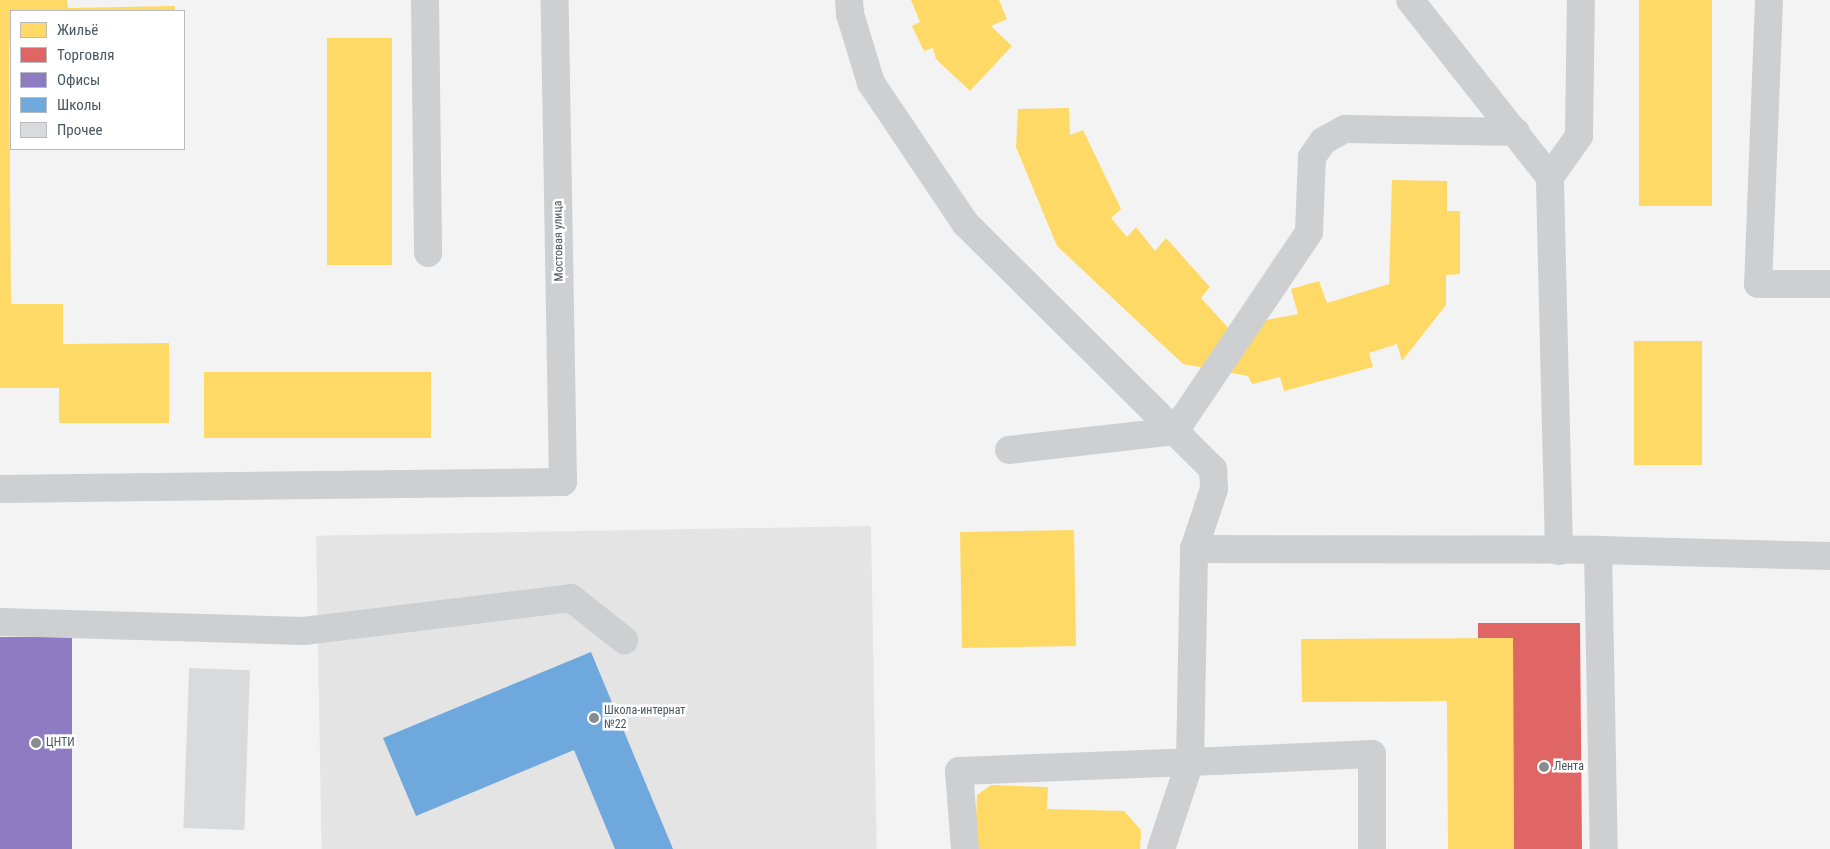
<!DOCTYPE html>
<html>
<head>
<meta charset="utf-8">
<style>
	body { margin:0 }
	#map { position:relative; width:1830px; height:849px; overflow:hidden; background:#f3f3f3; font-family:"Roboto Condensed",sans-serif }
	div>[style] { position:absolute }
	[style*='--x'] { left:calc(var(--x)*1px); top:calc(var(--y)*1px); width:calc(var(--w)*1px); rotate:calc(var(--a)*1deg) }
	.education>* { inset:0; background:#e5e4e5; transform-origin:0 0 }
	.homes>* { inset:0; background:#ffd966; transform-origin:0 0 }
	.shops>* { inset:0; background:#e06666 }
	.offices>* { inset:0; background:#8e7cc3; transform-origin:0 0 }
	.schools>* { inset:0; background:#6fa8dc }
	.building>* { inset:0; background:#d9dadb; transform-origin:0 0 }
	.minor>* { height:28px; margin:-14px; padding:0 14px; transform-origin:14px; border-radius:14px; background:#cdcfd1 }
	.dots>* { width:14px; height:14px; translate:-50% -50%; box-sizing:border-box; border:2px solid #fff; border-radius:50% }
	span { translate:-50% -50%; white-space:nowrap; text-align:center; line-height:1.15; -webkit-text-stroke:5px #fff; paint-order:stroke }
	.street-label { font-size:12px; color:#4a5660 }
	.poi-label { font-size:12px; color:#4a5660 }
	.left { translate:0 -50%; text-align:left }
	.legend { position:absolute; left:10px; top:10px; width:175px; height:140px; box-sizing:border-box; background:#fff; border:1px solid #b7bbbf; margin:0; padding:6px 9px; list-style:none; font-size:15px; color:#4a5660 }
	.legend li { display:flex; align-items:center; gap:10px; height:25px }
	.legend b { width:25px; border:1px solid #b7bbbf }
</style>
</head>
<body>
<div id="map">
	<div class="education">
		<div style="left:871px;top:526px;width:323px;height:555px;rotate:89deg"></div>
	</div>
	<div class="homes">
		<div style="clip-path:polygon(0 0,67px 0,68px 8px,175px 6px,175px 11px,11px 11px,9px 55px,11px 304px,63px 304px,63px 344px,169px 343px,169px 423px,59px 423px,59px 388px,0 388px)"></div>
		<div style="clip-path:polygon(911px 0,999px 0,1007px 19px,991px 26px,1012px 46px,970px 91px,936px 59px,933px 48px,924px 51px,912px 26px,920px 22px)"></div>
		<div style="left:1639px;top:0;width:73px;height:206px"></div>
		<div style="left:327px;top:38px;width:65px;height:227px"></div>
		<div style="clip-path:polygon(1069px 108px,1070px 135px,1083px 130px,1121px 209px,1111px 218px,1127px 237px,1136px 227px,1155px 251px,1166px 238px,1210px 287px,1201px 298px,1232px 332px,1240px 325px,1298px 314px,1291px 289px,1319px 281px,1327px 303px,1389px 284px,1392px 180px,1447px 181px,1447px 211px,1460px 211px,1460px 274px,1446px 275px,1446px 305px,1402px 361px,1397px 344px,1369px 353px,1373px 367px,1284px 391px,1280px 377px,1252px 384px,1248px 376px,1183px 364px,1057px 246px,1016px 147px,1018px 109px)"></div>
		<div style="left:1634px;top:341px;width:68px;height:124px"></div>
		<div style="left:204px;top:372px;width:227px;height:66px"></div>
		<div style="left:1074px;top:530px;width:116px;height:114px;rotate:89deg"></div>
		<div style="clip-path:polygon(1513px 638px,1514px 849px,1448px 849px,1447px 701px,1302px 702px,1301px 639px)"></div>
		<div style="clip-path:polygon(991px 785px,1048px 787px,1047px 809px,1124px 811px,1141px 830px,1140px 849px,979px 849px,975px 842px,977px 795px)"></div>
	</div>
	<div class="shops">
		<div style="clip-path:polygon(1478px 623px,1580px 623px,1582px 849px,1514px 849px,1513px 638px,1478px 638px)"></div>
	</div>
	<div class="offices">
		<div style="left:72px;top:637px;width:212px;height:72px;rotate:90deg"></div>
	</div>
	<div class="schools">
		<div style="clip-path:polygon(591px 652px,673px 849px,615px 849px,574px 750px,416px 816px,383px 738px)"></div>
	</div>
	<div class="building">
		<div style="left:189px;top:668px;width:61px;height:160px;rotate:2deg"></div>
	</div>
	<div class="minor">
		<div style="--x:425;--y:0;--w:253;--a:89.3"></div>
		<div style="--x:849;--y:0;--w:14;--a:86"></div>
		<div style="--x:850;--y:14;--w:72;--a:73.1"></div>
		<div style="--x:871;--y:83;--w:169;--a:56.1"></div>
		<div style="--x:965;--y:223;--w:349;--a:44.8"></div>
		<div style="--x:1213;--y:469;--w:20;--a:87"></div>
		<div style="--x:1214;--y:489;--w:63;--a:108.4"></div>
		<div style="--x:1410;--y:0;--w:226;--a:51.7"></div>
		<div style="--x:1769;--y:0;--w:284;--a:92.2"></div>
		<div style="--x:1758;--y:284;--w:72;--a:0"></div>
		<div style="--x:1009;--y:450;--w:167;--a:-6.5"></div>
		<div style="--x:1175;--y:431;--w:240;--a:-56"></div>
		<div style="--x:1309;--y:232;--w:75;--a:-87.7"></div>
		<div style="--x:1312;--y:157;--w:19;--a:-55"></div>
		<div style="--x:1323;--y:141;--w:25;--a:-29"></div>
		<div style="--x:1345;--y:129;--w:171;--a:1"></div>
		<div style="--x:0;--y:489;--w:563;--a:-0.71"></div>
		<div style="--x:563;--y:482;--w:482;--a:-91"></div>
		<div style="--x:1598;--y:550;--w:299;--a:88.9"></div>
		<div style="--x:1559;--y:551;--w:374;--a:-91.4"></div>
		<div style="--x:1550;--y:177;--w:50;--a:-54.7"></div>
		<div style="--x:1579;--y:136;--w:136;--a:-89.2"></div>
		<div style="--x:0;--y:622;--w:304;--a:1.7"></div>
		<div style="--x:304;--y:631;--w:269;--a:-7"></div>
		<div style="--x:571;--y:598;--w:68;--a:38.4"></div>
		<div style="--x:965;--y:849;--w:78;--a:-94.4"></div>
		<div style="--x:959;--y:771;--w:231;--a:-2.2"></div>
		<div style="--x:1190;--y:762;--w:213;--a:-88.9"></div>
		<div style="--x:1194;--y:549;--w:404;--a:0.1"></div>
		<div style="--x:1598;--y:550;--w:232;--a:1.5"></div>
		<div style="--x:1161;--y:849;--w:92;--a:-71.6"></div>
		<div style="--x:1190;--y:762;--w:182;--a:-2.5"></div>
		<div style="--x:1372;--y:754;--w:95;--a:90"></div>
	</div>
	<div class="dots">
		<div style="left:594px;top:718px;background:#858d93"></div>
		<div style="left:36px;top:743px;background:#858d93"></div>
		<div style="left:1544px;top:767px;background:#858d93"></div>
	</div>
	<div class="street-label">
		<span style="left:559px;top:241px;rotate:-91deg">Мостовая улица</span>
	</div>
	<div class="poi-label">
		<span class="left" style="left:604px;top:718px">Школа-интернат<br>№22</span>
		<span class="left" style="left:46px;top:743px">ЦНТИ</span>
		<span class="left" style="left:1554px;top:767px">Лента</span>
	</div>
	<ul class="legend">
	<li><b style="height:14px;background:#ffd966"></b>Жильё</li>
	<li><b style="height:14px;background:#e06666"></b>Торговля</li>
	<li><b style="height:14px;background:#8e7cc3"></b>Офисы</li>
	<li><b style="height:14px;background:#6fa8dc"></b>Школы</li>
	<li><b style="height:14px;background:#d9dadb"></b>Прочее</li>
	</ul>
</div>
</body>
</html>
